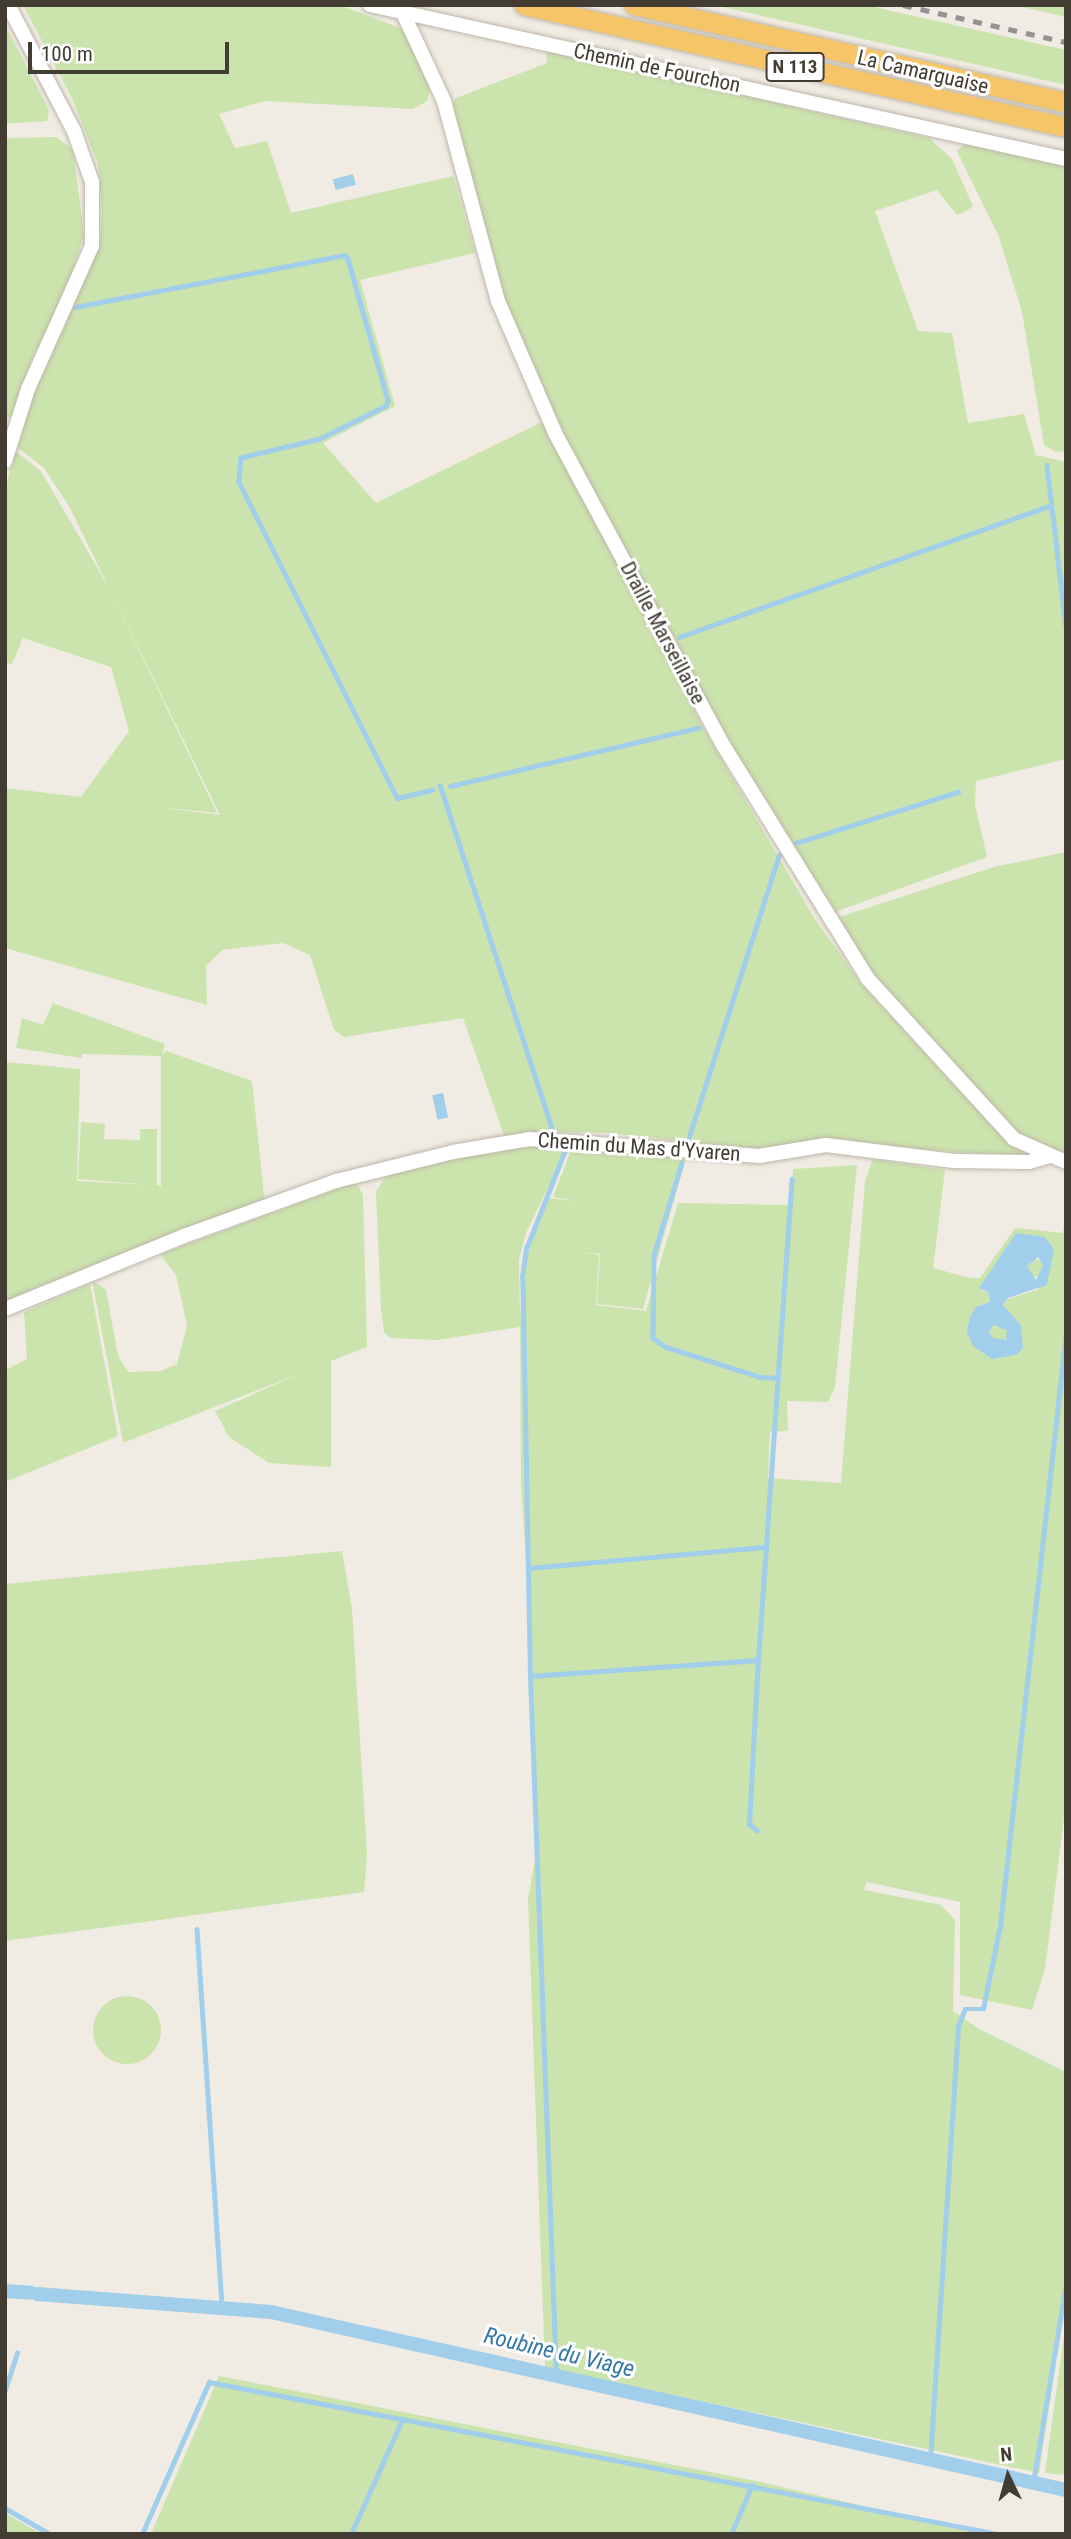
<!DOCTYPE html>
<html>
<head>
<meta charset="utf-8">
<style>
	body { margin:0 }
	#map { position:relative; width:1071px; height:2539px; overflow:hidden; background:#f0ece3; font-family:"Roboto Condensed",sans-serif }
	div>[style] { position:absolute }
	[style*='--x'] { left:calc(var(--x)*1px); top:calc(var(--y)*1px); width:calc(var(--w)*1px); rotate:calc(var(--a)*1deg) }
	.green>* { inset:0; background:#cbe3ad }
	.round { border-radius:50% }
	.water>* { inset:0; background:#a1ceeb; transform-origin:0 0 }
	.stream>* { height:4.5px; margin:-2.25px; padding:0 2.25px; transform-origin:2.25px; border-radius:2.25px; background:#a1ceeb }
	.canal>* { height:14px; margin:-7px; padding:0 7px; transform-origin:7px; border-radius:7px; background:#a1ceeb }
	.roads { filter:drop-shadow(0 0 2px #beb6a9) drop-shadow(0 0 2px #beb6a9) }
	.minor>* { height:14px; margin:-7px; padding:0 7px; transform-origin:7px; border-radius:7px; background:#fff }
	.highway>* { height:19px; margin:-9.5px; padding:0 9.5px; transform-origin:9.5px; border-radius:9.5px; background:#f6c568 }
	.rail>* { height:4.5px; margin-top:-2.25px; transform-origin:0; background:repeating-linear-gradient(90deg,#939393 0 9px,transparent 0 18px) }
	span { translate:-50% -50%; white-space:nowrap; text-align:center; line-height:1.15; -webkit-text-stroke:6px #fff; paint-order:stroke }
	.shield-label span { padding:2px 5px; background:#fff; border:2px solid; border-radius:5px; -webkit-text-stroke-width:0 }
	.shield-label { font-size:19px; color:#423c33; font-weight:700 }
	.street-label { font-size:21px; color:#423c33 }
	.water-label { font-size:23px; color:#3378a7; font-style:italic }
	.frame { position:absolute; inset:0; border:7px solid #423c33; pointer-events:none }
	.north { position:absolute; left:973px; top:2441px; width:70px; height:70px; -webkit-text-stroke:5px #fff; paint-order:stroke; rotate:355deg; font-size:19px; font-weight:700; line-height:28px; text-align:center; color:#423c33 }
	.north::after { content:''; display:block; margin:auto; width:24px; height:32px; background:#423c33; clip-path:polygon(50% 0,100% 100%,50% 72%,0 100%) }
	.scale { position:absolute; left:28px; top:42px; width:201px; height:32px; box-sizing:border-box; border:4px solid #423c33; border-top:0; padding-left:9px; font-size:21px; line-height:24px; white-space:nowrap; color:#423c33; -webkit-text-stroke:5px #fff; paint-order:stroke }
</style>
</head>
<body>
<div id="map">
	<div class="green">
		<div style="clip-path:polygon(23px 5px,339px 5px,403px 29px,418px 53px,430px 88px,427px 101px,413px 109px,265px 101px,219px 114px,235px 148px,267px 141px,291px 213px,453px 176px,475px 253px,360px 280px,395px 406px,323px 443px,376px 503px,542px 422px,701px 724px,814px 918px,862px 985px,994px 1128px,1023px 1149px,1022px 1157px,828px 1142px,753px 1149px,609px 1133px,553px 1132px,505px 1138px,463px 1018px,344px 1037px,334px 1030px,310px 955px,283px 943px,222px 950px,206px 966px,207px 1005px,5px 948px,5px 788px,81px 797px,129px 731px,111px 667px,23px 638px,12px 664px,5px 663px,5px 490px,15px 451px,41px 471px,109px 588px,217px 813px,158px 807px,220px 815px,70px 508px,44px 468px,17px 447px,26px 411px,100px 243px,102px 210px,98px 164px,72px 98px)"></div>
		<div style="clip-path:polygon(714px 5px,865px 5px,1066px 50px,1066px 85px)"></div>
		<div style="clip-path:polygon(1014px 5px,1066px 5px,1066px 17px)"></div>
		<div style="clip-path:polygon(5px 25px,49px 110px,47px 121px,5px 124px)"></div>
		<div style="clip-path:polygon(546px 50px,929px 138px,952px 159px,973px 206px,965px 212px,957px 215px,937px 190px,875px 211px,918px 331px,952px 333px,968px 423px,1024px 414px,1036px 455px,1066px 462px,1066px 759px,976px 781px,975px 804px,987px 857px,835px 912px,716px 725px,668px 627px,604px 518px,513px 331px,451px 107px,456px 98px,547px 63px)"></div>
		<div style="clip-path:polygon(56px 137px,73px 150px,84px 236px,63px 298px,33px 356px,14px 417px,5px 417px,5px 138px)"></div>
		<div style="clip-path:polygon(966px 142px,1066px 167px,1066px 451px,1056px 452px,1044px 445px,1022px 312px,999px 237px,957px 151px)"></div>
		<div style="clip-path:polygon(1066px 852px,1066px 1159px,1019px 1136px,879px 986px,836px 918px,994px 867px)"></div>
		<div style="clip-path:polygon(53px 1003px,165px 1044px,162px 1055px,166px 1051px,252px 1081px,265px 1204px,5px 1304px,5px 1062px,80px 1069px,77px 1181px,152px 1185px,78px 1179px,81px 1122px,105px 1124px,104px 1139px,140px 1140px,140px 1129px,157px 1129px,157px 1185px,161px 1186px,161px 1056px,82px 1054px,82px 1058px,16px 1048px,22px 1018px,43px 1025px)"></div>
		<div style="clip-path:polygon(evenodd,530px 1146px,568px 1146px,526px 1233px,519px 1260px,520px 1317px,526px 1260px,546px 1198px,576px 1201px,553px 1197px,571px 1150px,686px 1158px,643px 1309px,597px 1304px,600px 1254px,580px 1252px,599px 1255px,596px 1305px,646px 1311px,678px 1203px,791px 1205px,793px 1169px,857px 1165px,835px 1387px,828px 1402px,787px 1401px,788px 1431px,770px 1432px,768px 1478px,841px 1483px,865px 1181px,873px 1159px,945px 1170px,933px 1268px,970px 1278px,980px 1278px,1015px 1228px,1063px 1233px,1066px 1206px,1066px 1802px,1045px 1969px,1032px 2010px,960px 1995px,960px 1902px,867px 1882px,864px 1890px,941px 1905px,955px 1920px,953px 2011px,979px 2029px,1066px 2072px,1066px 2297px,1039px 2473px,545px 2368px,528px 1898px,536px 1855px,533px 1672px,521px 1483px,520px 1327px,437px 1340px,390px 1338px,384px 1332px,381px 1309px,376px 1191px,386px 1176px,454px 1156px,530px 1146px,1051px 1241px,1039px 1289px,1008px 1299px,1003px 1305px,1021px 1325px,1016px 1355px,992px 1358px,976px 1307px,990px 1302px,988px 1292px,981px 1290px,1051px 1241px)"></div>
		<div style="clip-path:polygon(356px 1182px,363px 1195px,367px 1347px,331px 1361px,331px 1467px,269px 1463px,229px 1437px,215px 1411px,301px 1373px,123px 1443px,92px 1280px,106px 1290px,118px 1356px,128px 1372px,161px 1371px,177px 1364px,187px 1326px,176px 1275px,160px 1254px)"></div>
		<div class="round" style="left:1026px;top:1259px;width:18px;height:18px"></div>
		<div style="clip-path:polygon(90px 1284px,118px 1436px,5px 1482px,5px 1370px,27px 1359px,24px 1312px)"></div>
		<div class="round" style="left:990px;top:1324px;width:18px;height:18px"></div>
		<div style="clip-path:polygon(342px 1551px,352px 1609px,367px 1854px,364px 1892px,5px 1941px,5px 1584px)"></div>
		<div class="round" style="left:93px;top:1996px;width:68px;height:68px"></div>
		<div style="clip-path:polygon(1066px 2321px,1066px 2475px,1045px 2473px)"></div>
		<div style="clip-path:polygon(219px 2376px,756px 2481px,985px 2534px,151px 2534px)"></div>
		<div style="clip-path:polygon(5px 2513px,41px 2534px,5px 2534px)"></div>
	</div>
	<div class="water">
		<div style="left:353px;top:174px;width:11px;height:21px;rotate:75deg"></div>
		<div style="left:443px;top:1093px;width:25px;height:11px;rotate:78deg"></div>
		<div style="clip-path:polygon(evenodd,1016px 1233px,1045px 1237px,1054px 1249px,1047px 1285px,1008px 1298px,1003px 1305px,1021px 1325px,1023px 1348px,1016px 1355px,992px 1359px,973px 1346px,967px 1332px,970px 1317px,976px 1307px,990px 1302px,988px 1292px,979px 1288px,1016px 1233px,1038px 1257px,1043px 1265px,1036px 1280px,1027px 1266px,1038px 1257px,1016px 1233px,994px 1325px,1007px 1330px,1006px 1340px,993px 1338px,989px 1332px,994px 1325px)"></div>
	</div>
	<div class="stream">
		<div style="--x:75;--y:307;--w:275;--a:-10.9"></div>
		<div style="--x:345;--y:255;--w:5;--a:53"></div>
		<div style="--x:348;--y:259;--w:147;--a:74.2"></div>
		<div style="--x:388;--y:400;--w:6;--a:108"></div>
		<div style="--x:386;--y:406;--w:74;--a:153.4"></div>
		<div style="--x:320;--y:439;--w:81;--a:166.5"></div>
		<div style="--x:241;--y:458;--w:24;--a:95"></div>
		<div style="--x:239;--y:482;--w:353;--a:63.4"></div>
		<div style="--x:397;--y:798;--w:36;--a:-13"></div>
		<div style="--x:1047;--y:465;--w:163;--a:83.3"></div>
		<div style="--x:679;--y:637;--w:393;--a:-19.5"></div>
		<div style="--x:440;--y:785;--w:370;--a:71.9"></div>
		<div style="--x:450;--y:786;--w:255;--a:-13.2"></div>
		<div style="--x:796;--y:843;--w:170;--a:-17.5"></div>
		<div style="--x:688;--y:1140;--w:299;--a:-72.3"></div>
		<div style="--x:682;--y:1163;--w:96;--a:106.9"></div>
		<div style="--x:654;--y:1255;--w:83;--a:90.7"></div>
		<div style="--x:653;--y:1338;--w:16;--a:35"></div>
		<div style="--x:666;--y:1347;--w:99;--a:17.7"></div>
		<div style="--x:760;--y:1377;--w:18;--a:3"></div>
		<div style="--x:529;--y:1568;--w:236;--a:-5.1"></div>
		<div style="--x:530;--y:1676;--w:229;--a:-4"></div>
		<div style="--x:757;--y:1831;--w:11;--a:-139"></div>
		<div style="--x:749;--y:1824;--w:164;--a:-86.9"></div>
		<div style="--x:758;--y:1660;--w:482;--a:-86"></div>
		<div style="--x:197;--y:1929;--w:380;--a:86.2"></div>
		<div style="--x:556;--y:2375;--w:699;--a:-92.13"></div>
		<div style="--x:530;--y:1676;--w:399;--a:-91.1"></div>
		<div style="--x:522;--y:1277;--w:28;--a:-82"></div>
		<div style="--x:526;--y:1249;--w:109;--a:-68.4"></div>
		<div style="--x:5;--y:2390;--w:39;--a:-72"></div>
		<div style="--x:930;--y:2460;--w:435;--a:-86.3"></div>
		<div style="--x:958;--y:2026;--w:18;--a:-68"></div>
		<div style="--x:965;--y:2009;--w:18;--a:0"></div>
		<div style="--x:983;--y:2009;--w:85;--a:-78.4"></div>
		<div style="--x:1000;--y:1926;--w:597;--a:-83.65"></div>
		<div style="--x:1033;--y:2483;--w:203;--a:-80.6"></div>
		<div style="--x:5;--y:2508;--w:52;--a:30"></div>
		<div style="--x:142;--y:2534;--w:166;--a:-66.2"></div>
		<div style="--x:209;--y:2382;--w:804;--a:10.9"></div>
		<div style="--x:351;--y:2534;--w:125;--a:-65.9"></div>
		<div style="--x:731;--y:2534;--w:53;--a:-66.8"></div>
	</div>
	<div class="canal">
		<div style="--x:5;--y:2291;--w:26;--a:4"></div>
		<div style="--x:37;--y:2294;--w:235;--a:4.4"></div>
		<div style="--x:271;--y:2312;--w:815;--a:12.62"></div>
	</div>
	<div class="roads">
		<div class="minor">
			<div style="--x:370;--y:5;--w:713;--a:12.48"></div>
			<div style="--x:403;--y:13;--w:97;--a:65"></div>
			<div style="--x:444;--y:101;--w:207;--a:74.9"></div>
			<div style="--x:498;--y:301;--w:144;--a:66.6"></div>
			<div style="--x:555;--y:433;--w:354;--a:61.7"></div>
			<div style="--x:723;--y:745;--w:275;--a:58.2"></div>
			<div style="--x:868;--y:979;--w:217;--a:47.6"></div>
			<div style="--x:1014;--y:1139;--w:57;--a:23.9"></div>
			<div style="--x:5;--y:461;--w:76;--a:-72.3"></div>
			<div style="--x:28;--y:389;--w:157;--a:-65.9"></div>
			<div style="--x:92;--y:246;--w:64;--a:-90"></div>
			<div style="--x:92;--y:182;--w:54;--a:-109.4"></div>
			<div style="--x:74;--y:131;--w:142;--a:-117.6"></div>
			<div style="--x:5;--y:1309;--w:193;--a:-22.2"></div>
			<div style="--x:184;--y:1236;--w:162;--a:-19.9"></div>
			<div style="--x:336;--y:1181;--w:121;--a:-13.9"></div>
			<div style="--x:453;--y:1152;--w:77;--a:-9.7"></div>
			<div style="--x:529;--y:1139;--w:231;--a:4.2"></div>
			<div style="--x:759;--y:1156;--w:68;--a:-9.3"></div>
			<div style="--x:826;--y:1145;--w:129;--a:7.1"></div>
			<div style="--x:954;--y:1161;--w:75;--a:0.8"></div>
			<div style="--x:1029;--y:1162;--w:19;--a:-16"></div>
		</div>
		<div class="highway">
			<div style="--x:524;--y:5;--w:556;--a:12.69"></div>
			<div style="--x:634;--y:5;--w:443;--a:12.7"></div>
		</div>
	</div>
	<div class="rail">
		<div style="--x:903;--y:5;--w:167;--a:12.8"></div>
	</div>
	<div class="shield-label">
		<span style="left:795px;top:67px">N 113</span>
	</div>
	<div class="street-label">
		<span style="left:657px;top:68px;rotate:12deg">Chemin de Fourchon</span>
		<span style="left:923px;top:72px;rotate:13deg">La Camarguaise</span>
		<span style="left:663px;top:633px;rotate:62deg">Draille Marseillaise</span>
		<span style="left:639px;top:1147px;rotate:4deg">Chemin du Mas d'Yvaren</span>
	</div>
	<div class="water-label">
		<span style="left:559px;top:2353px;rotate:13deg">Roubine du Viage</span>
	</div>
	<div class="frame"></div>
	<div class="north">N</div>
	<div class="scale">100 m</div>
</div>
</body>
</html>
